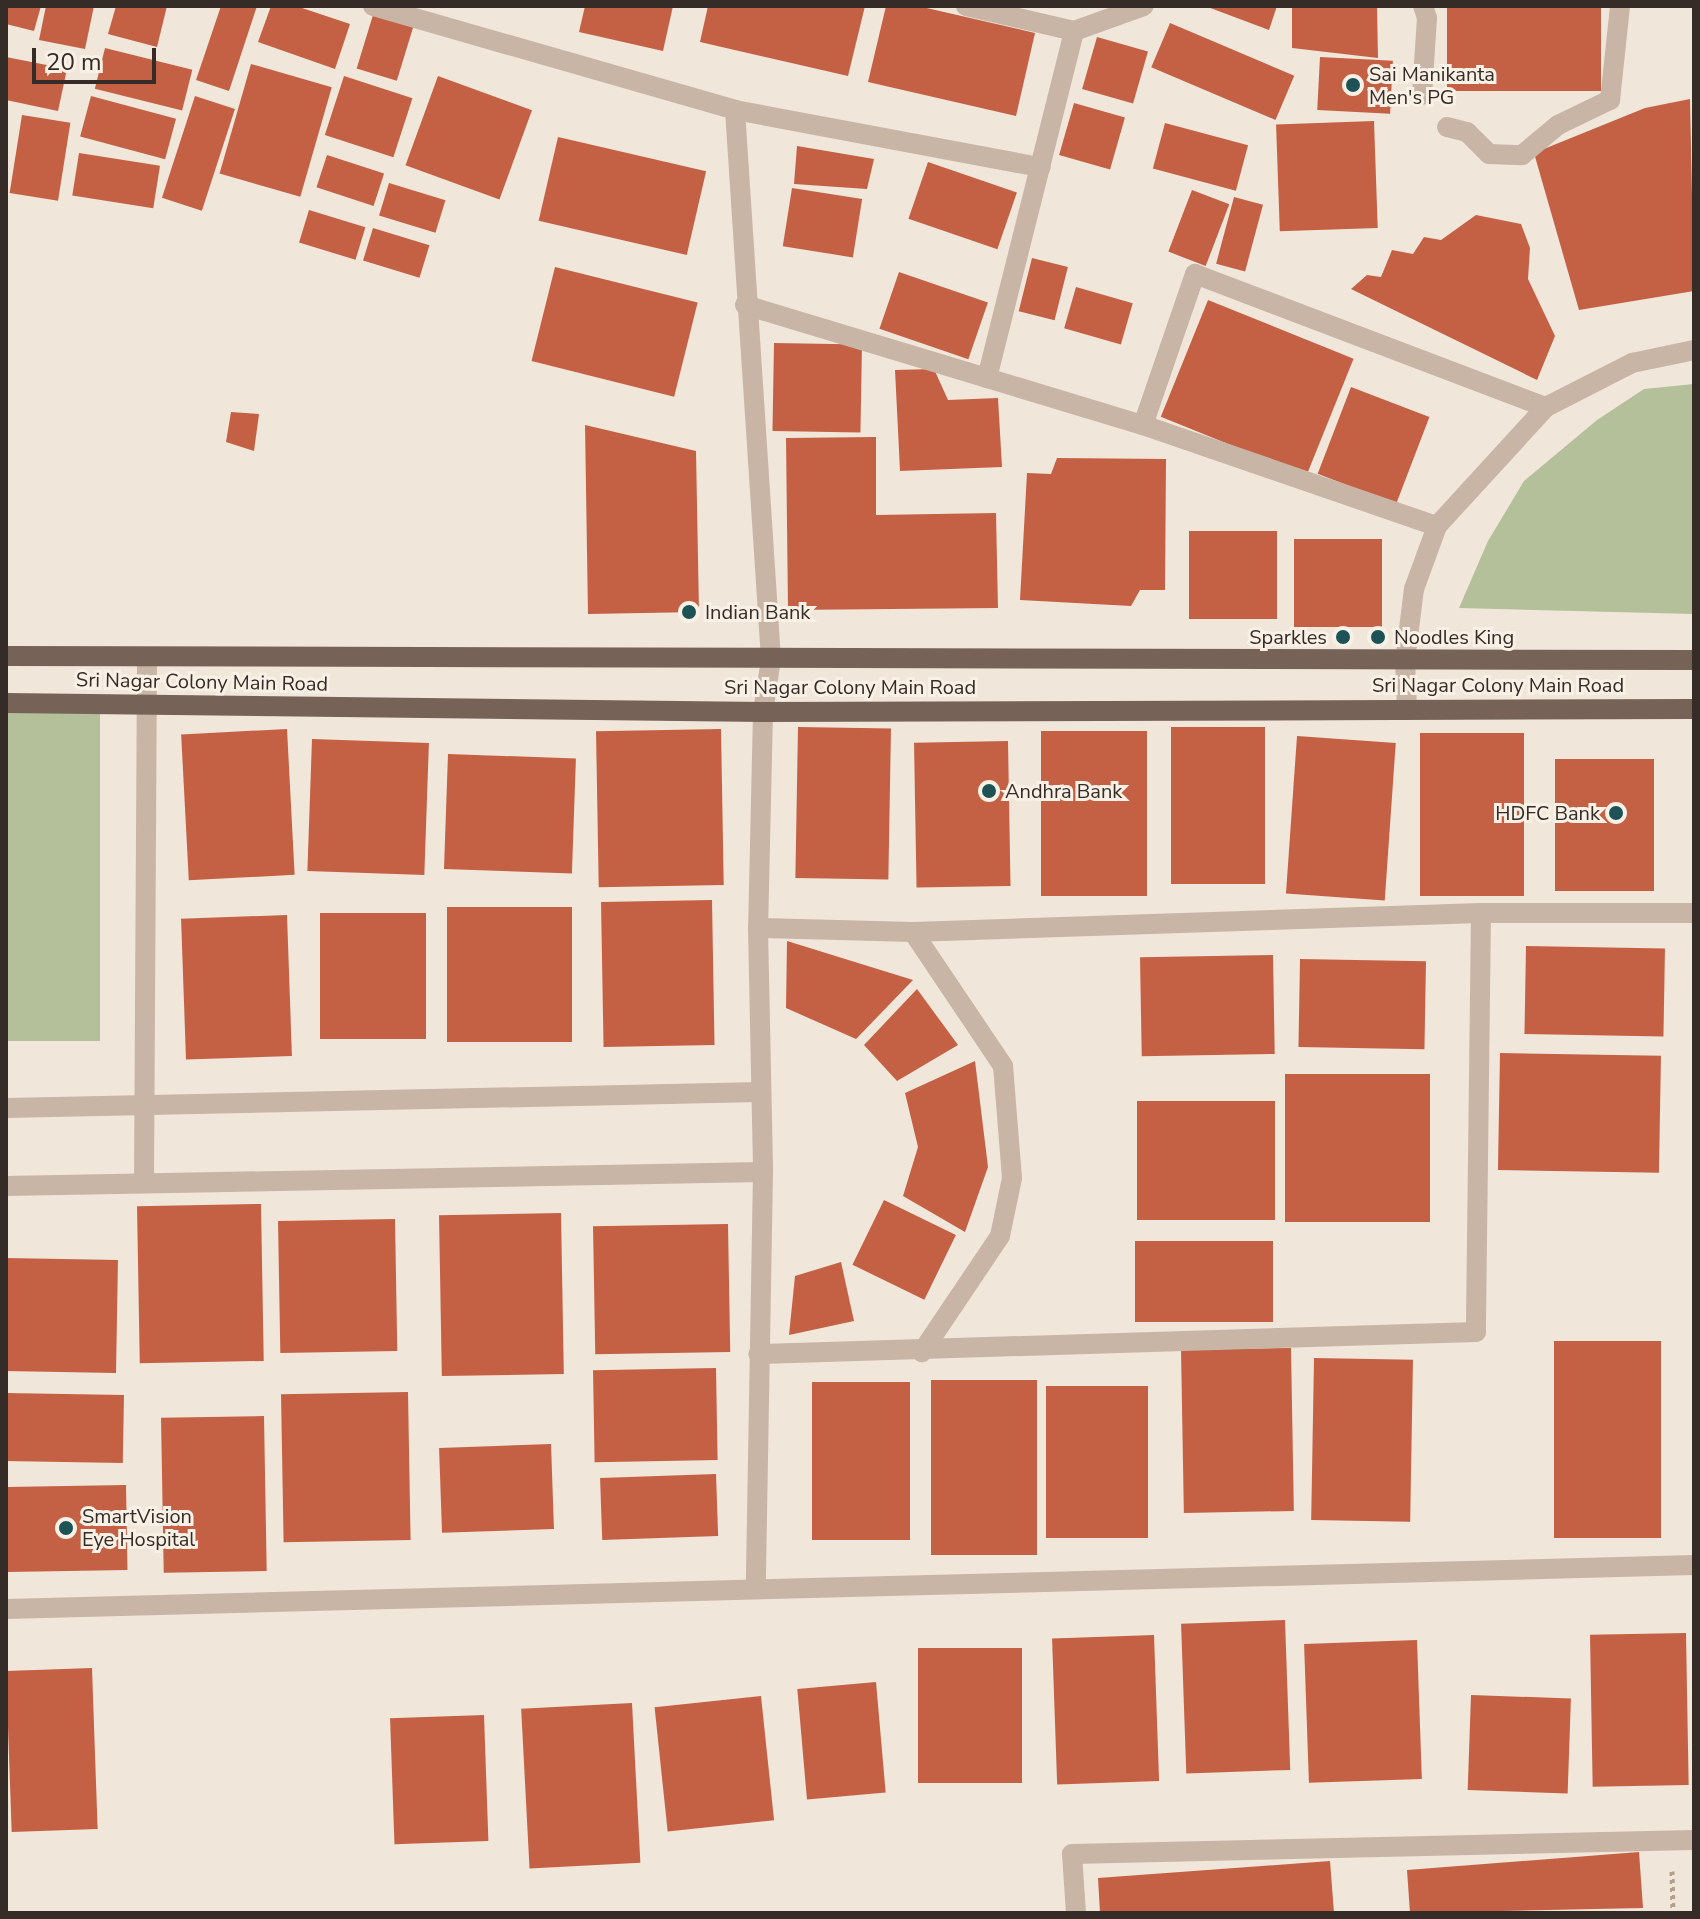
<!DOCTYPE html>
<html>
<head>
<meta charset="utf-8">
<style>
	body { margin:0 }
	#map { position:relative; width:1700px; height:1919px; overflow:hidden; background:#f1e6da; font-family:"Nunito Sans",sans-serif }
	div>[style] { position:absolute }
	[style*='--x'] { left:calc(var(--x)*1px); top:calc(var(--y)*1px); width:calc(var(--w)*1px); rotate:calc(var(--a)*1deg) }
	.green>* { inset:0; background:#b4c09a; transform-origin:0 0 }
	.building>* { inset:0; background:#c46145; transform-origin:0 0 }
	.path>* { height:5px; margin-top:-2.5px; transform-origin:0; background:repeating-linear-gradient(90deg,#b49f91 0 4px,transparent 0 8px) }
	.minor>* { height:20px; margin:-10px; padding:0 10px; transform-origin:10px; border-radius:10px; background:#c9b5a6 }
	.major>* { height:20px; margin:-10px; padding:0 10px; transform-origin:10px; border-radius:10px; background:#776258 }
	.dots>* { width:22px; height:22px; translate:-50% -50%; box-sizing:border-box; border:4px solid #f9f0e6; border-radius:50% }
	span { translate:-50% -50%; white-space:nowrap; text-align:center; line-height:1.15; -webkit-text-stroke:6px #f9f0e6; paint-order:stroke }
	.poi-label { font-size:20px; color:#352b27 }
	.left { translate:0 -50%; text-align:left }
	.right { translate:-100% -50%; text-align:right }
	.street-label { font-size:20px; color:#352b27 }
	.frame { position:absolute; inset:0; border:8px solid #352b27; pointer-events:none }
	.scale { position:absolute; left:32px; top:48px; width:124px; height:36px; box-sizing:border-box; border:4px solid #352b27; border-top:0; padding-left:10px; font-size:24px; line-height:28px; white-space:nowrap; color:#352b27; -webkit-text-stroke:6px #f9f0e6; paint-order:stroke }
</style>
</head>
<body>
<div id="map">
	<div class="green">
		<div style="clip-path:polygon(1694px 384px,1694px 614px,1459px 608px,1488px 541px,1524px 481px,1597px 420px,1644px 389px)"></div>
		<div style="left:6px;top:709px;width:94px;height:332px"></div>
	</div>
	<div class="building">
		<div style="clip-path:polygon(6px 6px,41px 6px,34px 31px,6px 24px)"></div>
		<div style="clip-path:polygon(46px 6px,94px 6px,85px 49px,39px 40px)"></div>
		<div style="clip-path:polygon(116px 6px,167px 6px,157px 47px,108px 34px)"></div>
		<div style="clip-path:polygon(221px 6px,257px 6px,229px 91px,196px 80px)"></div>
		<div style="clip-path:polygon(271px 6px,296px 6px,350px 24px,335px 69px,258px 42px)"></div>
		<div style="clip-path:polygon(585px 6px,673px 6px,663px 51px,579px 32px)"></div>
		<div style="clip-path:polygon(708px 6px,865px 6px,848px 76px,700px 42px)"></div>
		<div style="clip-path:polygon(886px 6px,918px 6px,1035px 33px,1016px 116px,868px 82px)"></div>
		<div style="clip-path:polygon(1205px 6px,1277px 6px,1269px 30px)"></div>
		<div style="clip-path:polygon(1292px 6px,1377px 6px,1378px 58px,1292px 48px)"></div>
		<div style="left:1447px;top:6px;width:154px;height:85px"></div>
		<div style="left:373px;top:15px;width:42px;height:56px;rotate:17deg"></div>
		<div style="left:1170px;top:23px;width:135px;height:48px;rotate:23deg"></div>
		<div style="left:1097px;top:37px;width:53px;height:54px;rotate:16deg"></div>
		<div style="left:105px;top:48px;width:90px;height:42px;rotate:14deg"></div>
		<div style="clip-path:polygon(6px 57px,67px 69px,58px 111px,6px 100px)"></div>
		<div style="left:1320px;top:57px;width:73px;height:53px;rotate:3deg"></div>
		<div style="left:251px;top:64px;width:84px;height:114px;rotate:16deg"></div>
		<div style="left:344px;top:76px;width:72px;height:62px;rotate:18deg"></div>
		<div style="left:438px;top:76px;width:100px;height:95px;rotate:20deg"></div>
		<div style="left:91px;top:96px;width:88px;height:42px;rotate:15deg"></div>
		<div style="left:195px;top:96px;width:42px;height:107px;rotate:18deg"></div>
		<div style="clip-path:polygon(1690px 99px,1694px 291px,1579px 310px,1534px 153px,1645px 108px)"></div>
		<div style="left:1074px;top:103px;width:53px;height:54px;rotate:16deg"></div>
		<div style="left:22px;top:115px;width:49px;height:79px;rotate:9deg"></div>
		<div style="left:1374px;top:121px;width:107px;height:98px;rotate:88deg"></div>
		<div style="left:1165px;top:123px;width:86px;height:47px;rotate:15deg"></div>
		<div style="left:558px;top:137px;width:152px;height:86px;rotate:13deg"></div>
		<div style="clip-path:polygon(797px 146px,874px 159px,867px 189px,794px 184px)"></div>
		<div style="left:79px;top:153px;width:82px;height:43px;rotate:9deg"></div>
		<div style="left:327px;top:155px;width:60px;height:34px;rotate:18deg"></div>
		<div style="left:928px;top:162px;width:94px;height:60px;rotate:19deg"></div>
		<div style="left:389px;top:183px;width:59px;height:34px;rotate:17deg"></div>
		<div style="left:792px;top:188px;width:71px;height:59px;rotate:9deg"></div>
		<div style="left:1192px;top:190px;width:40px;height:66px;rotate:21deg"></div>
		<div style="left:1234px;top:197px;width:30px;height:69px;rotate:15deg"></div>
		<div style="left:309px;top:210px;width:59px;height:34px;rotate:17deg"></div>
		<div style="clip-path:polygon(1476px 215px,1521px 224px,1530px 248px,1528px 279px,1555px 336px,1537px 380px,1351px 289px,1367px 275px,1381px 277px,1392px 250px,1413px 254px,1424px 237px,1441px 240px)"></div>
		<div style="left:373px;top:228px;width:59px;height:34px;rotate:17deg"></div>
		<div style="left:1032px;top:258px;width:37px;height:55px;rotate:14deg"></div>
		<div style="left:555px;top:267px;width:147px;height:97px;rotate:14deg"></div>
		<div style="left:899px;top:272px;width:94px;height:60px;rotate:19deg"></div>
		<div style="left:1076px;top:287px;width:59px;height:43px;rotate:16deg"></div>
		<div style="left:1208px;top:300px;width:157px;height:126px;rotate:22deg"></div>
		<div style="left:774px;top:343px;width:88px;height:88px;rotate:1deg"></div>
		<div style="clip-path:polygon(934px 369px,948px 400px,998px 398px,1002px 467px,900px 471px,895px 370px)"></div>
		<div style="left:1351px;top:387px;width:84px;height:93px;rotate:21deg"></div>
		<div style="clip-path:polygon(231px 412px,259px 414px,254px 451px,226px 442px)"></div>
		<div style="clip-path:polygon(585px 425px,696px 451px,699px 612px,588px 614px)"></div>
		<div style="clip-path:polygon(876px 437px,876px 515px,996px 513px,998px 608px,788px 610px,786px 438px)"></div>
		<div style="clip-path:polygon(1057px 458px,1166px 459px,1165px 590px,1140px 590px,1131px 606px,1020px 600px,1027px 473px,1051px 474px)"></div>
		<div style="left:1189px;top:531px;width:88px;height:88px"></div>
		<div style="left:1294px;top:539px;width:88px;height:88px"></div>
		<div style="left:798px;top:727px;width:93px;height:151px;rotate:1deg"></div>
		<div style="left:1171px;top:727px;width:94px;height:157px"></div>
		<div style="left:287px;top:729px;width:146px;height:106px;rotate:87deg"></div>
		<div style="left:721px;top:729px;width:156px;height:125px;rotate:89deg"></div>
		<div style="left:1041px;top:731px;width:106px;height:165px"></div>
		<div style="left:1524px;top:733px;width:163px;height:104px;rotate:90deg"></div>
		<div style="left:1297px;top:736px;width:99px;height:158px;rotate:4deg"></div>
		<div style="left:312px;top:739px;width:117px;height:132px;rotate:2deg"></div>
		<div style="left:1008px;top:741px;width:145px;height:94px;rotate:89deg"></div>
		<div style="left:448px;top:754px;width:128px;height:115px;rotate:2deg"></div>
		<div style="left:1555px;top:759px;width:99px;height:132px"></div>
		<div style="left:712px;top:900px;width:145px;height:111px;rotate:89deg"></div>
		<div style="left:447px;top:907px;width:125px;height:135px"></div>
		<div style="left:426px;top:913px;width:126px;height:106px;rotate:90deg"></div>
		<div style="left:287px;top:915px;width:141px;height:106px;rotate:88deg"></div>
		<div style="clip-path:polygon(787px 941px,913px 980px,856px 1039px,786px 1008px)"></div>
		<div style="left:1526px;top:946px;width:139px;height:88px;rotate:1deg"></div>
		<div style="left:1273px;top:955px;width:99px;height:133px;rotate:89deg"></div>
		<div style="left:1300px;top:959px;width:126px;height:88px;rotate:1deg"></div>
		<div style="clip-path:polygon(917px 989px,958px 1045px,897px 1081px,864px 1045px)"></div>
		<div style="left:1500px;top:1053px;width:161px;height:117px;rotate:1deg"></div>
		<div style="clip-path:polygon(975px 1061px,988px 1167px,965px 1232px,903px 1196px,918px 1147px,905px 1093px)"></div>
		<div style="left:1430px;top:1074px;width:148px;height:145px;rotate:90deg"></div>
		<div style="left:1137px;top:1101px;width:138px;height:119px"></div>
		<div style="left:884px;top:1200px;width:80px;height:72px;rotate:26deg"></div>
		<div style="left:261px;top:1204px;width:157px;height:124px;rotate:89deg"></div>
		<div style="left:561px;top:1213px;width:161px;height:122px;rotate:89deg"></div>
		<div style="left:395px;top:1219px;width:132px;height:117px;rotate:89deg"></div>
		<div style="left:728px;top:1224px;width:128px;height:135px;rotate:89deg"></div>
		<div style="left:1273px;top:1241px;width:81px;height:138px;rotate:90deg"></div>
		<div style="left:6px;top:1258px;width:112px;height:113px;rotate:1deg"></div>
		<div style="clip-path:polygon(841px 1262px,854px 1321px,789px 1335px,795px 1276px)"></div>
		<div style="left:1661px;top:1341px;width:197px;height:107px;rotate:90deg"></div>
		<div style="left:1291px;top:1348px;width:163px;height:110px;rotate:89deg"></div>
		<div style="left:1314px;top:1358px;width:99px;height:162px;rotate:1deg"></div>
		<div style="left:716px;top:1368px;width:92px;height:123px;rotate:89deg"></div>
		<div style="left:1037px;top:1380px;width:175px;height:106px;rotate:90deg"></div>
		<div style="left:812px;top:1382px;width:98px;height:158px"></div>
		<div style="left:1046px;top:1386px;width:102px;height:152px"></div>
		<div style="left:408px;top:1392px;width:148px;height:127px;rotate:89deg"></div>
		<div style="left:6px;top:1393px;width:118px;height:68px;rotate:1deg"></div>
		<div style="left:264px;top:1416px;width:155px;height:103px;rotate:89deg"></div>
		<div style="left:551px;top:1444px;width:85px;height:112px;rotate:88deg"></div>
		<div style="left:716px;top:1474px;width:62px;height:116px;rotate:88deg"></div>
		<div style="left:126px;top:1485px;width:85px;height:120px;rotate:89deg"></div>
		<div style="left:1285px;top:1620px;width:150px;height:104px;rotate:88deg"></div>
		<div style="left:1686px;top:1633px;width:152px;height:96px;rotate:89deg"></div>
		<div style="left:1154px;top:1635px;width:146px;height:102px;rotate:88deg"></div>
		<div style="left:1417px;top:1640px;width:139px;height:113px;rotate:88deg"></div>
		<div style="left:918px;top:1648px;width:104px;height:135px"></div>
		<div style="left:92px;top:1668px;width:161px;height:86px;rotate:88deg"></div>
		<div style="left:876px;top:1682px;width:111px;height:79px;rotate:85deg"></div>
		<div style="left:1471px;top:1695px;width:100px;height:95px;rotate:2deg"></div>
		<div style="left:761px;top:1696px;width:125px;height:107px;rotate:84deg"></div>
		<div style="left:632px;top:1703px;width:160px;height:111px;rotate:87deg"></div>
		<div style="left:484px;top:1715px;width:126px;height:94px;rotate:88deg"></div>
		<div style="clip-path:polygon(1639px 1852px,1643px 1908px,1410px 1913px,1407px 1870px)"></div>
		<div style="clip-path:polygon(1330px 1861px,1334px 1913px,1100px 1913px,1098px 1878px)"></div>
	</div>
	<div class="path">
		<div style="--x:1672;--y:1871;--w:42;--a:88.6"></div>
	</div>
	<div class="minor">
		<div style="--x:373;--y:6;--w:377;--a:16"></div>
		<div style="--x:735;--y:110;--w:311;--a:10.6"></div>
		<div style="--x:966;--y:6;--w:111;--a:13"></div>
		<div style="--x:1422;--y:95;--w:77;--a:-86.3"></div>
		<div style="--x:1427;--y:18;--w:13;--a:-108"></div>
		<div style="--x:735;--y:110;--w:550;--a:86.25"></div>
		<div style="--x:771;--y:659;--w:54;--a:98.6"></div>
		<div style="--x:763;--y:712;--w:216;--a:91.3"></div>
		<div style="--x:758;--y:928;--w:244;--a:88.8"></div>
		<div style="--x:763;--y:1172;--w:417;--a:91"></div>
		<div style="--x:1447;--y:127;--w:21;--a:14"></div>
		<div style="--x:1467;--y:132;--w:31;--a:45"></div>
		<div style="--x:1489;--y:154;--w:33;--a:2"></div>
		<div style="--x:1522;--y:155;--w:47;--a:-39.8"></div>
		<div style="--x:1558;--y:125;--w:58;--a:-25.7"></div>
		<div style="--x:1610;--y:100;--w:95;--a:-83.9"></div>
		<div style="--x:745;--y:305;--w:416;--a:16.8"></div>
		<div style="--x:1143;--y:425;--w:311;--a:19"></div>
		<div style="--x:987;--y:378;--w:358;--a:-75.9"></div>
		<div style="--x:1074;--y:31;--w:74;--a:-19.7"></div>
		<div style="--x:1143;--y:425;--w:160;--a:-71"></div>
		<div style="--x:1195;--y:274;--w:375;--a:20.8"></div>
		<div style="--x:1407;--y:710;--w:49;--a:-92.3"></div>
		<div style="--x:1405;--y:661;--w:73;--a:-82.9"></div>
		<div style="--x:1414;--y:589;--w:67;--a:-69.9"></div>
		<div style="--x:1437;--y:526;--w:161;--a:-47.5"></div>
		<div style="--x:1546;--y:407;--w:97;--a:-27.1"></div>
		<div style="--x:1632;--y:363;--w:63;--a:-11.8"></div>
		<div style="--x:1481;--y:913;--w:213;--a:0"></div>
		<div style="--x:758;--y:928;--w:155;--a:1.5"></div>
		<div style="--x:913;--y:932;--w:568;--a:-1.92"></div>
		<div style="--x:1481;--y:913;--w:419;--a:90.7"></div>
		<div style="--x:1476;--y:1332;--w:718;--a:178.24"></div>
		<div style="--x:913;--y:932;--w:161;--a:56.1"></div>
		<div style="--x:1003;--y:1066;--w:112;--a:85.4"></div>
		<div style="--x:1012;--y:1178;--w:59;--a:101.7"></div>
		<div style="--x:1000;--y:1236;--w:140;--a:123.9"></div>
		<div style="--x:6;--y:1108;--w:755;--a:-1.21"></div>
		<div style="--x:144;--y:1182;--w:522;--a:-89.67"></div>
		<div style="--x:6;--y:1186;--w:757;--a:-1.06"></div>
		<div style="--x:6;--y:1609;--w:1689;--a:-1.49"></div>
		<div style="--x:1076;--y:1913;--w:59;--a:-93.9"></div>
		<div style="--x:1072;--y:1854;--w:622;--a:-1.29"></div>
	</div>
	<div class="major">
		<div style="--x:6;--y:656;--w:1688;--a:0.14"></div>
		<div style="--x:6;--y:703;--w:757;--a:0.68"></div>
		<div style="--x:763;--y:712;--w:931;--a:-0.18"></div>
	</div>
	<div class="dots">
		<div style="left:1353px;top:85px;background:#1d5356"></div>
		<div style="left:689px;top:612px;background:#1d5356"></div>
		<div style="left:1343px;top:637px;background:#1d5356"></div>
		<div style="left:1378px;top:637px;background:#1d5356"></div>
		<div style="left:989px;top:791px;background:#1d5356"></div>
		<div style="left:1616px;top:813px;background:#1d5356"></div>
		<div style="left:66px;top:1528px;background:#1d5356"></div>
	</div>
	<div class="poi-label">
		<span class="left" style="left:1369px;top:86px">Sai Manikanta<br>Men's PG</span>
		<span class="left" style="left:705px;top:612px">Indian Bank</span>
		<span class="right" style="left:1327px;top:637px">Sparkles</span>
		<span class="left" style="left:1394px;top:637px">Noodles King</span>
		<span class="left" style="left:1005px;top:791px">Andhra Bank</span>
		<span class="right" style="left:1600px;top:813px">HDFC Bank</span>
		<span class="left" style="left:82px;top:1528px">SmartVision<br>Eye Hospital</span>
	</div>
	<div class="street-label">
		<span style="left:202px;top:682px;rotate:1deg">Sri Nagar Colony Main Road</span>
		<span style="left:1498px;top:685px">Sri Nagar Colony Main Road</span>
		<span style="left:850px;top:687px">Sri Nagar Colony Main Road</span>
	</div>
	<div class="frame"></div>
	<div class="scale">20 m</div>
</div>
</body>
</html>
